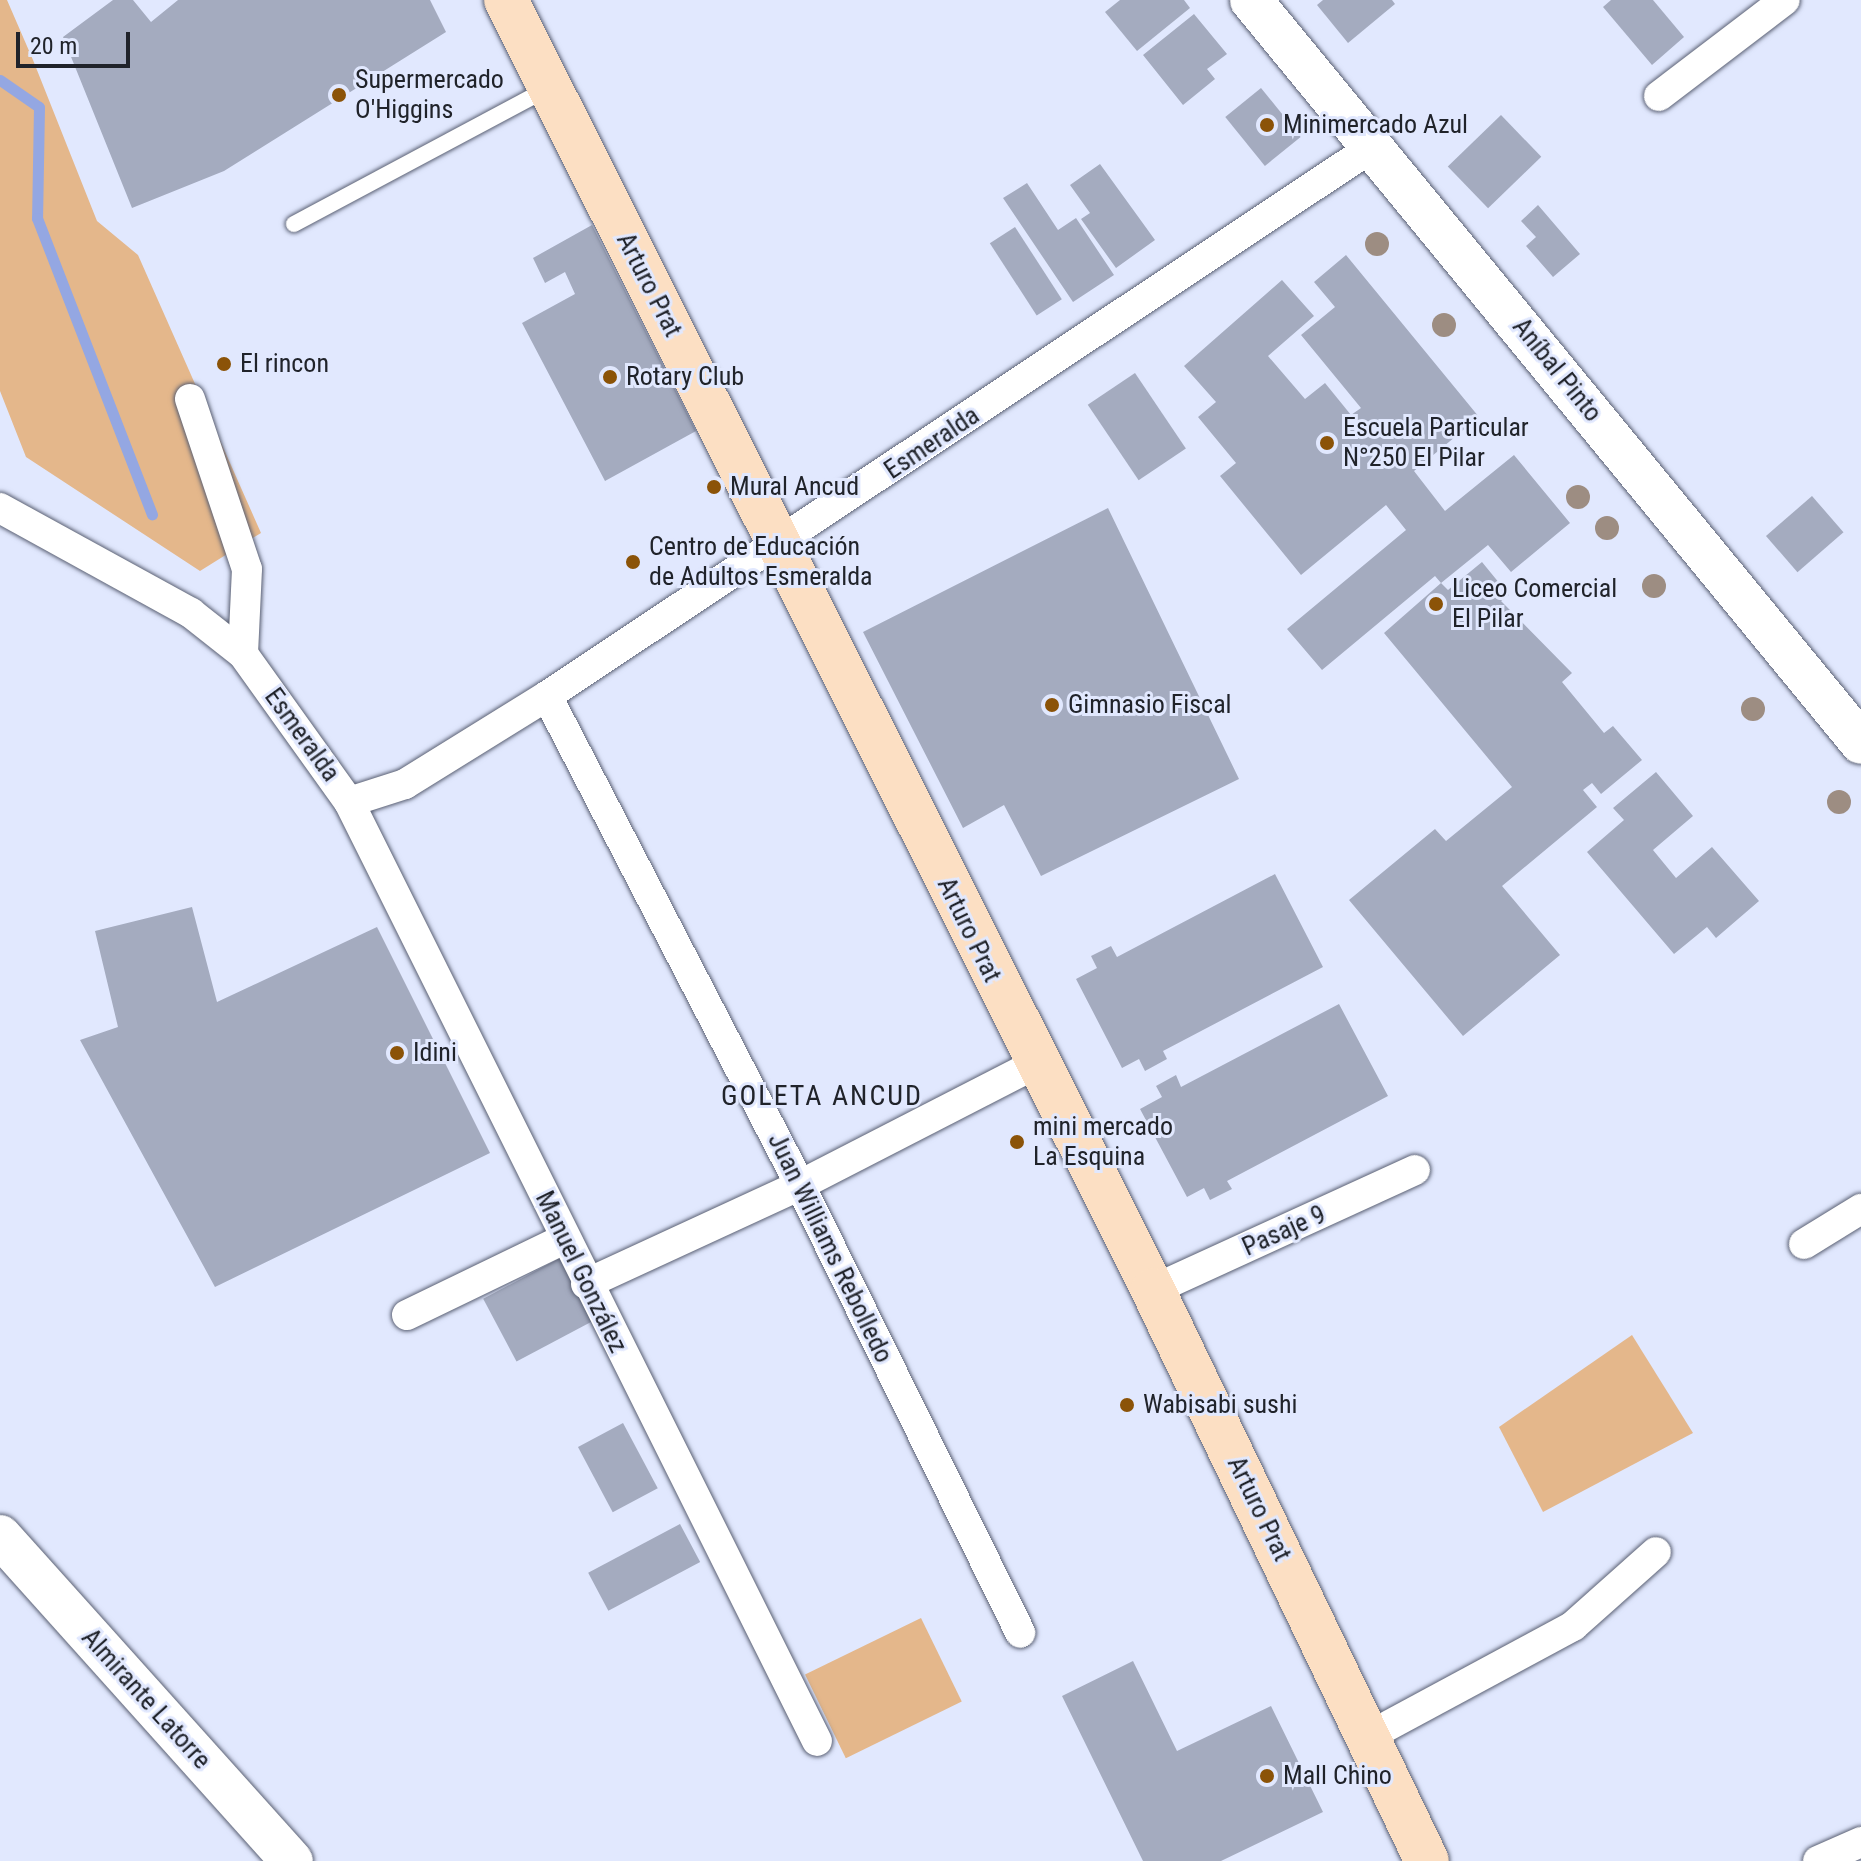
<!DOCTYPE html>
<html>
<head>
<meta charset="utf-8">
<style>
	body { margin:0 }
	#map { position:relative; width:1861px; height:1861px; overflow:hidden; background:#e1e8fe; font-family:"Roboto Condensed",sans-serif }
	div>[style] { position:absolute }
	[style*='--x'] { left:calc(var(--x)*1px); top:calc(var(--y)*1px); width:calc(var(--w)*1px); rotate:calc(var(--a)*1deg) }
	.green>* { inset:0; background:#e4b78b; transform-origin:0 0 }
	.stream>* { height:11px; margin:-5.5px; padding:0 5.5px; transform-origin:5.5px; border-radius:5.5px; background:#94a7e2 }
	.building>* { inset:0; background:#a4abbf; transform-origin:0 0 }
	.roads { filter:drop-shadow(0 0 2px #5a6073) drop-shadow(0 0 2px #5a6073) }
	.lane>* { height:16px; margin:-8px; padding:0 8px; transform-origin:8px; border-radius:8px; background:#fff }
	.street>* { height:30px; margin:-15px; padding:0 15px; transform-origin:15px; border-radius:15px; background:#fff }
	.secondary>* { height:42px; margin:-21px; padding:0 21px; transform-origin:21px; border-radius:21px; background:#fff }
	.primary>* { height:44px; margin:-22px; padding:0 22px; transform-origin:22px; border-radius:22px; background:#fcdfc3 }
	.trees>* { width:24px; height:24px; margin:-12px; border-radius:50%; background:#9d8d82 }
	.dots>* { width:22px; height:22px; translate:-50% -50%; box-sizing:border-box; border:4px solid #e1e8fe; border-radius:50% }
	span { translate:-50% -50%; white-space:nowrap; text-align:center; line-height:1.15; -webkit-text-stroke:6px #e1e8fe; paint-order:stroke }
	.poi-label { font-size:26px; color:#20232a }
	.left { translate:0 -50%; text-align:left }
	.street-label { font-size:26px; color:#20232a }
	.neighbourhood-label { font-size:28px; color:#20232a; letter-spacing:2px }
	.scale { position:absolute; left:16px; top:32px; width:114px; height:36px; box-sizing:border-box; border:4px solid #20232a; border-top:0; padding-left:10px; font-size:24px; line-height:28px; white-space:nowrap; color:#20232a; -webkit-text-stroke:6px #e1e8fe; paint-order:stroke }
</style>
</head>
<body>
<div id="map">
	<div class="green">
		<div style="clip-path:polygon(0 0,7px 0,33px 60px,97px 221px,138px 255px,261px 533px,200px 571px,26px 457px,0 391px)"></div>
		<div style="clip-path:polygon(1632px 1335px,1693px 1433px,1543px 1512px,1499px 1427px)"></div>
		<div style="left:921px;top:1618px;width:93px;height:129px;rotate:64deg"></div>
	</div>
	<div class="stream">
		<div style="--x:0;--y:80;--w:47;--a:34.7"></div>
		<div style="--x:39;--y:107;--w:111;--a:91"></div>
		<div style="--x:37;--y:218;--w:318;--a:68.8"></div>
	</div>
	<div class="building">
		<div style="clip-path:polygon(113px 0,133px 0,151px 22px,178px 0,430px 0,446px 32px,224px 171px,132px 208px,63px 37px)"></div>
		<div style="clip-path:polygon(1120px 0,1184px 0,1190px 8px,1137px 51px,1105px 12px)"></div>
		<div style="clip-path:polygon(1323px 0,1392px 0,1395px 4px,1348px 43px,1317px 5px)"></div>
		<div style="clip-path:polygon(1611px 0,1653px 0,1684px 37px,1652px 65px,1603px 7px)"></div>
		<div style="clip-path:polygon(1194px 14px,1227px 54px,1207px 69px,1215px 79px,1183px 105px,1143px 55px)"></div>
		<div style="left:1261px;top:88px;width:63px;height:46px;rotate:51deg"></div>
		<div style="left:1501px;top:115px;width:58px;height:74px;rotate:46deg"></div>
		<div style="clip-path:polygon(1100px 164px,1155px 240px,1116px 268px,1081px 219px,1090px 213px,1070px 185px)"></div>
		<div style="clip-path:polygon(1027px 183px,1058px 230px,1076px 218px,1114px 275px,1073px 302px,1003px 198px)"></div>
		<div style="clip-path:polygon(1538px 205px,1580px 254px,1553px 277px,1526px 246px,1536px 237px,1521px 221px)"></div>
		<div style="clip-path:polygon(592px 225px,696px 431px,605px 481px,522px 323px,575px 294px,565px 272px,545px 283px,533px 258px)"></div>
		<div style="left:1015px;top:227px;width:86px;height:30px;rotate:57deg"></div>
		<div style="clip-path:polygon(1346px 255px,1479px 417px,1414px 471px,1445px 511px,1514px 455px,1570px 523px,1511px 572px,1488px 545px,1441px 583px,1435px 576px,1322px 670px,1287px 629px,1406px 530px,1386px 505px,1301px 575px,1220px 476px,1236px 463px,1198px 417px,1216px 402px,1184px 366px,1282px 280px,1314px 316px,1268px 356px,1305px 399px,1325px 383px,1351px 415px,1361px 408px,1301px 335px,1335px 307px,1314px 282px)"></div>
		<div style="left:1135px;top:373px;width:91px;height:57px;rotate:56deg"></div>
		<div style="left:1812px;top:496px;width:48px;height:61px;rotate:49deg"></div>
		<div style="clip-path:polygon(1108px 508px,1239px 779px,1041px 876px,1004px 805px,963px 828px,863px 632px)"></div>
		<div style="clip-path:polygon(1482px 562px,1509px 595px,1501px 601px,1572px 673px,1562px 682px,1604px 733px,1613px 726px,1642px 760px,1601px 794px,1592px 783px,1583px 790px,1597px 807px,1502px 886px,1560px 955px,1463px 1036px,1349px 900px,1435px 829px,1446px 841px,1512px 787px,1384px 633px,1441px 583px,1448px 590px)"></div>
		<div style="clip-path:polygon(1656px 772px,1693px 816px,1653px 850px,1676px 878px,1712px 847px,1759px 901px,1716px 938px,1707px 927px,1674px 954px,1587px 852px,1624px 820px,1613px 808px)"></div>
		<div style="clip-path:polygon(1275px 874px,1323px 967px,1163px 1051px,1167px 1059px,1145px 1071px,1139px 1059px,1122px 1068px,1076px 979px,1097px 968px,1091px 956px,1111px 946px,1117px 957px)"></div>
		<div style="clip-path:polygon(192px 907px,217px 1002px,377px 927px,490px 1153px,215px 1287px,80px 1040px,118px 1027px,95px 931px)"></div>
		<div style="clip-path:polygon(1339px 1004px,1388px 1096px,1227px 1181px,1232px 1189px,1210px 1200px,1204px 1188px,1187px 1197px,1140px 1109px,1162px 1097px,1156px 1086px,1176px 1075px,1181px 1087px)"></div>
		<div style="left:560px;top:1258px;width:71px;height:87px;rotate:62deg"></div>
		<div style="left:623px;top:1423px;width:74px;height:51px;rotate:62deg"></div>
		<div style="left:680px;top:1524px;width:43px;height:104px;rotate:62deg"></div>
		<div style="clip-path:polygon(1133px 1661px,1177px 1751px,1271px 1706px,1323px 1812px,1221px 1861px,1143px 1861px,1062px 1696px)"></div>
	</div>
	<div class="roads">
		<div class="lane">
			<div style="--x:294;--y:224;--w:289;--a:-28.1"></div>
		</div>
		<div class="street">
			<div style="--x:1659;--y:96;--w:158;--a:-37.3"></div>
			<div style="--x:190;--y:399;--w:179;--a:71.5"></div>
			<div style="--x:247;--y:569;--w:85;--a:92.7"></div>
			<div style="--x:0;--y:508;--w:218;--a:28.8"></div>
			<div style="--x:191;--y:613;--w:66;--a:38.3"></div>
			<div style="--x:243;--y:654;--w:182;--a:54.4"></div>
			<div style="--x:349;--y:802;--w:59;--a:-17.8"></div>
			<div style="--x:405;--y:784;--w:167;--a:-31.8"></div>
			<div style="--x:547;--y:696;--w:993;--a:-33.63"></div>
			<div style="--x:547;--y:696;--w:551;--a:62.64"></div>
			<div style="--x:800;--y:1185;--w:499;--a:63.8"></div>
			<div style="--x:349;--y:802;--w:1049;--a:63.51"></div>
			<div style="--x:1804;--y:1244;--w:67;--a:-31.6"></div>
			<div style="--x:586;--y:1284;--w:236;--a:-24.8"></div>
			<div style="--x:800;--y:1185;--w:264;--a:-27.2"></div>
			<div style="--x:1153;--y:1290;--w:288;--a:-24.6"></div>
			<div style="--x:407;--y:1315;--w:174;--a:-25.8"></div>
			<div style="--x:1369;--y:1736;--w:232;--a:-28.3"></div>
			<div style="--x:1573;--y:1626;--w:111;--a:-41.7"></div>
			<div style="--x:1818;--y:1861;--w:47;--a:-23.8"></div>
		</div>
		<div class="secondary">
			<div style="--x:1251;--y:0;--w:961;--a:50.61"></div>
			<div style="--x:0;--y:1536;--w:437;--a:48.1"></div>
		</div>
		<div class="primary">
			<div style="--x:506;--y:0;--w:1443;--a:63.36"></div>
			<div style="--x:1153;--y:1290;--w:633;--a:64.37"></div>
		</div>
	</div>
	<div class="trees">
		<div style="left:1377px;top:244px"></div>
		<div style="left:1444px;top:325px"></div>
		<div style="left:1578px;top:497px"></div>
		<div style="left:1607px;top:528px"></div>
		<div style="left:1654px;top:586px"></div>
		<div style="left:1753px;top:709px"></div>
		<div style="left:1839px;top:802px"></div>
	</div>
	<div class="dots">
		<div style="left:339px;top:95px;background:#8b5308"></div>
		<div style="left:1267px;top:125px;background:#8b5308"></div>
		<div style="left:224px;top:364px;background:#8b5308"></div>
		<div style="left:610px;top:377px;background:#8b5308"></div>
		<div style="left:1327px;top:443px;background:#8b5308"></div>
		<div style="left:714px;top:487px;background:#8b5308"></div>
		<div style="left:633px;top:562px;background:#8b5308"></div>
		<div style="left:1436px;top:604px;background:#8b5308"></div>
		<div style="left:1052px;top:705px;background:#8b5308"></div>
		<div style="left:397px;top:1053px;background:#8b5308"></div>
		<div style="left:1017px;top:1142px;background:#8b5308"></div>
		<div style="left:1127px;top:1405px;background:#8b5308"></div>
		<div style="left:1267px;top:1776px;background:#8b5308"></div>
	</div>
	<div class="poi-label">
		<span class="left" style="left:355px;top:95px">Supermercado<br>O'Higgins</span>
		<span class="left" style="left:1283px;top:125px">Minimercado Azul</span>
		<span class="left" style="left:240px;top:364px">El rincon</span>
		<span class="left" style="left:626px;top:377px">Rotary Club</span>
		<span class="left" style="left:1343px;top:443px">Escuela Particular<br>N°250 El Pilar</span>
		<span class="left" style="left:730px;top:487px">Mural Ancud</span>
		<span class="left" style="left:649px;top:562px">Centro de Educación<br>de Adultos Esmeralda</span>
		<span class="left" style="left:1452px;top:604px">Liceo Comercial<br>El Pilar</span>
		<span class="left" style="left:1068px;top:705px">Gimnasio Fiscal</span>
		<span class="left" style="left:413px;top:1053px">Idini</span>
		<span class="left" style="left:1033px;top:1142px">mini mercado<br>La Esquina</span>
		<span class="left" style="left:1143px;top:1405px">Wabisabi sushi</span>
		<span class="left" style="left:1283px;top:1776px">Mall Chino</span>
	</div>
	<div class="street-label">
		<span style="left:649px;top:285px;rotate:63deg">Arturo Prat</span>
		<span style="left:1557px;top:370px;rotate:51deg">Aníbal Pinto</span>
		<span style="left:932px;top:443px;rotate:-34deg">Esmeralda</span>
		<span style="left:302px;top:735px;rotate:54deg">Esmeralda</span>
		<span style="left:969px;top:930px;rotate:64deg">Arturo Prat</span>
		<span style="left:1284px;top:1231px;rotate:-24deg">Pasaje 9</span>
		<span style="left:830px;top:1248px;rotate:64deg">Juan Williams Rebolledo</span>
		<span style="left:581px;top:1272px;rotate:64deg">Manuel González</span>
		<span style="left:1259px;top:1509px;rotate:64deg">Arturo Prat</span>
		<span style="left:146px;top:1699px;rotate:48deg">Almirante Latorre</span>
	</div>
	<div class="neighbourhood-label">
		<span style="left:822px;top:1096px">GOLETA ANCUD</span>
	</div>
	<div class="scale">20 m</div>
</div>
</body>
</html>
